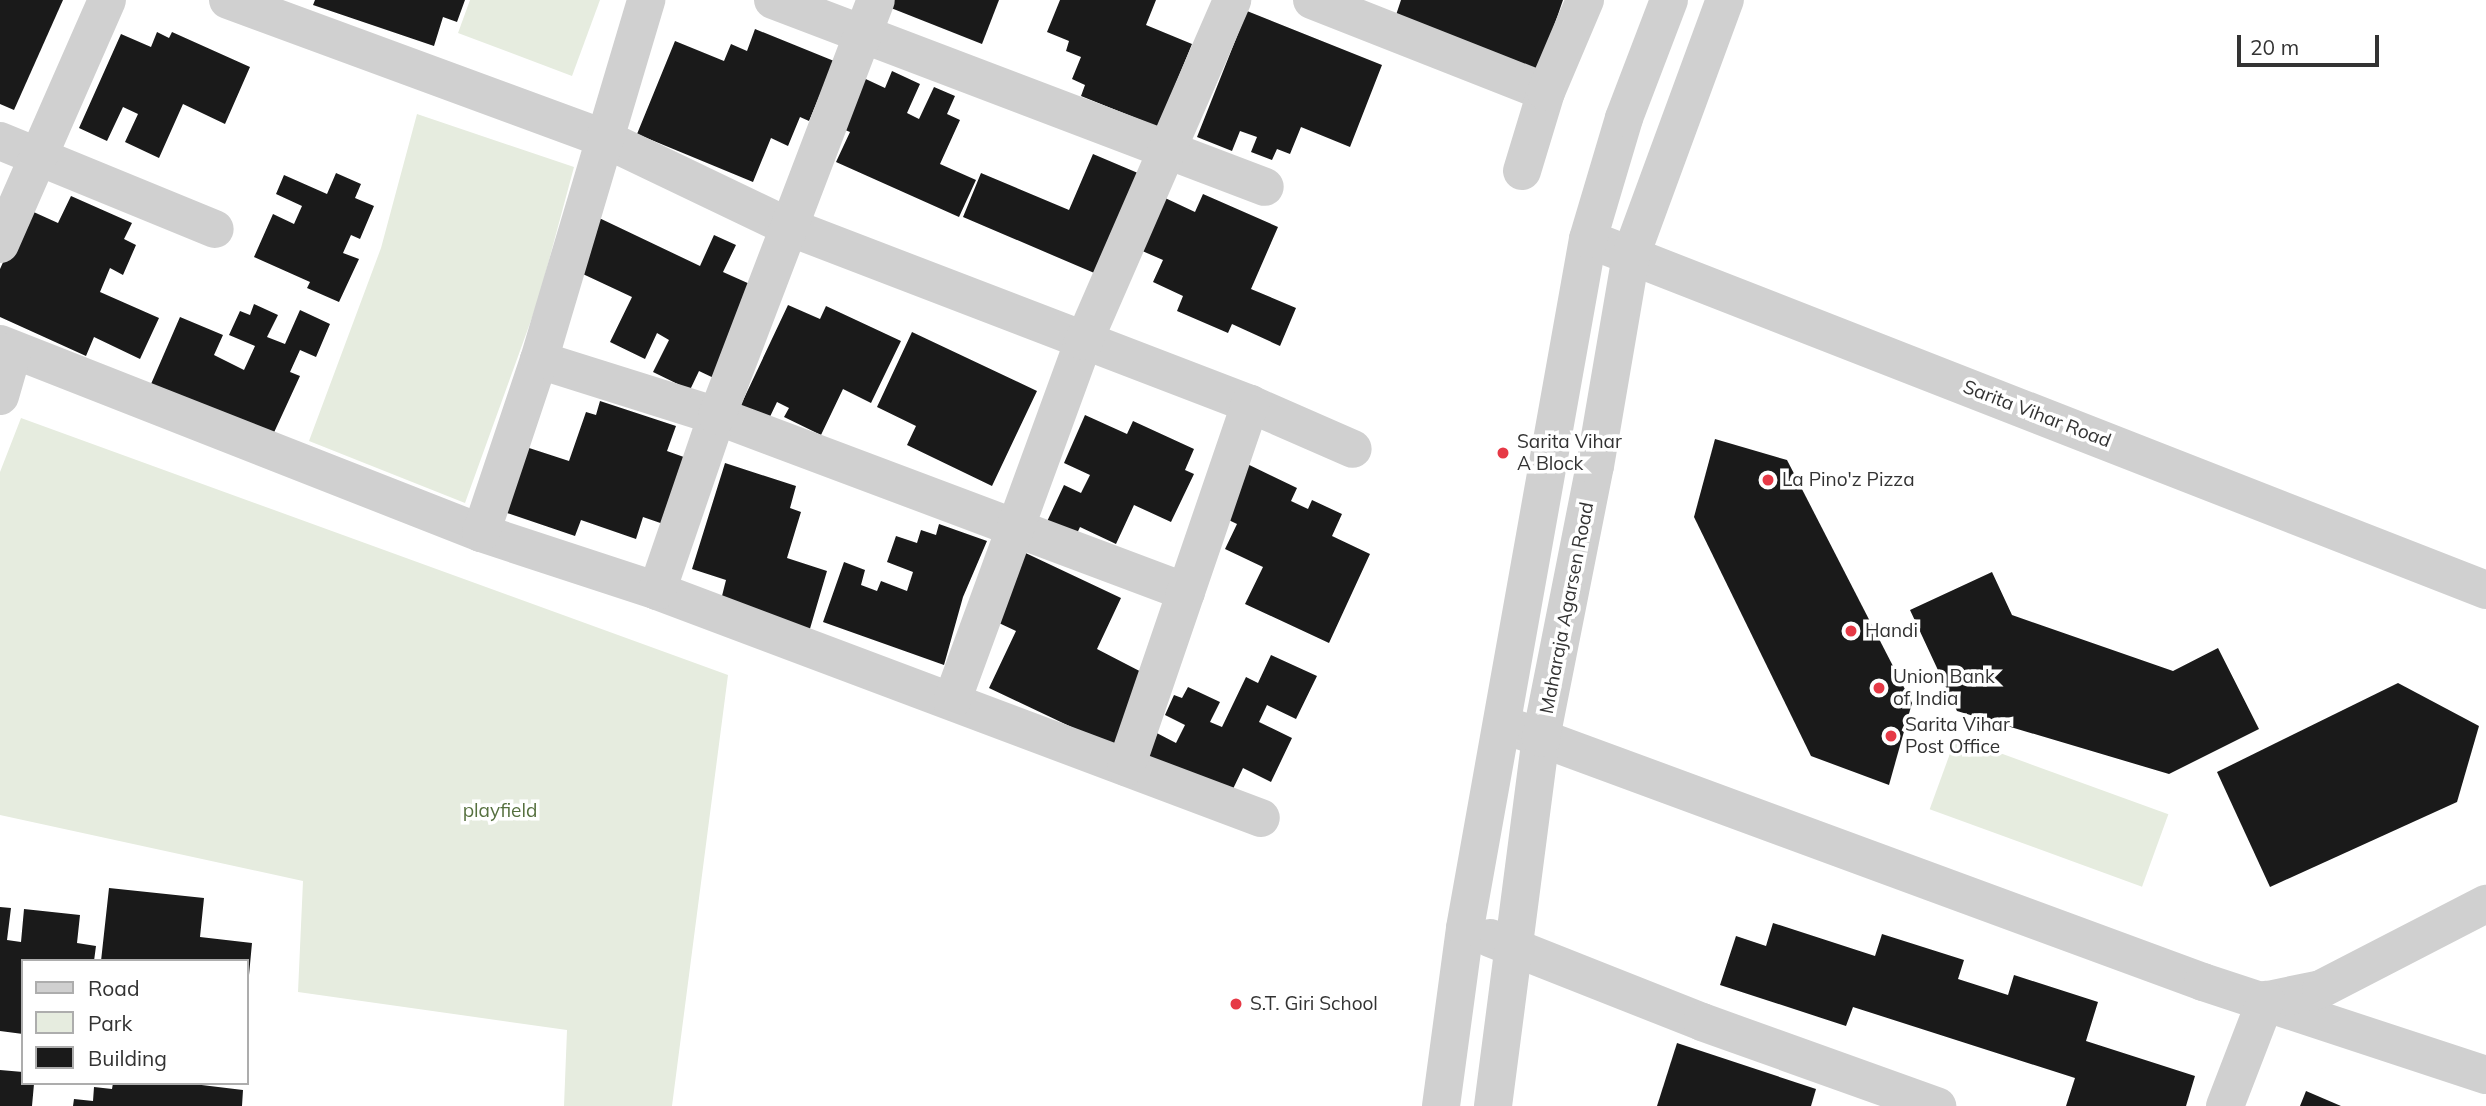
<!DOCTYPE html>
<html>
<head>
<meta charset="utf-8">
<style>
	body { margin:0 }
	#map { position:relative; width:2486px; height:1106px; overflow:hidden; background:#fff; font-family:Mulish,sans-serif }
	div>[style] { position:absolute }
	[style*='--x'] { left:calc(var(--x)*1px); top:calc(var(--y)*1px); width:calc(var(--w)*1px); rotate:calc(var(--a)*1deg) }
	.green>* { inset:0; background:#e6ecdf; transform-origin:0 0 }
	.building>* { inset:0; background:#1a1a1a }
	.minor>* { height:38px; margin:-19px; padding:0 19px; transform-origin:19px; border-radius:19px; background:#d0d0d0 }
	.dots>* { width:19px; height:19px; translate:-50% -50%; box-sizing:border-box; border:4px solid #fff; border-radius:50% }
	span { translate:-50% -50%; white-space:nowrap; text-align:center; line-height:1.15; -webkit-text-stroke:7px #fff; paint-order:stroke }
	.street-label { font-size:19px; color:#333 }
	.poi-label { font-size:19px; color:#333 }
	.left { translate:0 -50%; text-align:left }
	.park-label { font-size:19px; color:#56703f }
	.legend { position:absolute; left:21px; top:959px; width:228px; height:126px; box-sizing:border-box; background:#fff; border:2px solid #adadad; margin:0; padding:9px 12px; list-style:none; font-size:21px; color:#333 }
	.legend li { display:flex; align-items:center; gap:14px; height:35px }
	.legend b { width:35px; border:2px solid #adadad }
	.scale { position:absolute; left:2237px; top:35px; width:142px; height:32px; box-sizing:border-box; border:4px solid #333; border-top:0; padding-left:9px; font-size:21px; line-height:24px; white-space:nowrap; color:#333; -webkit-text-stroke:5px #fff; paint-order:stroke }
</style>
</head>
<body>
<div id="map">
	<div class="green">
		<div style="clip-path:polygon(470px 0,600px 0,572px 76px,458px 33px)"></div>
		<div style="clip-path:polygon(417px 114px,574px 167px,538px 301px,465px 503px,309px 441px,381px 248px)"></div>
		<div style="clip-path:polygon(21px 418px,728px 675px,672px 1106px,564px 1106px,567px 1030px,298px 992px,303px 881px,0 815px,0 472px)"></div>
		<div style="left:1956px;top:737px;width:226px;height:77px;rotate:20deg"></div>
	</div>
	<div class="building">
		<div style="clip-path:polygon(0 0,63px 0,14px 110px,0 104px)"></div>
		<div style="clip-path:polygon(315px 0,465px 0,457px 22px,443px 17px,434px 46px,313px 5px)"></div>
		<div style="clip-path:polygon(894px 0,999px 0,982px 44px,891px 8px)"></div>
		<div style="clip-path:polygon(1060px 0,1156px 0,1146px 25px,1192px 44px,1158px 127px,1081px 96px,1085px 85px,1072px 79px,1081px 57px,1066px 51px,1069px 41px,1047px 32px)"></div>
		<div style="clip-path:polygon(1401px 0,1563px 0,1535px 81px,1391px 30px)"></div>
		<div style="clip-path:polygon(1247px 11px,1382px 65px,1350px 147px,1301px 127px,1290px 154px,1277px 149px,1272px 160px,1251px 152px,1257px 137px,1240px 131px,1232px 151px,1197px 137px)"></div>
		<div style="clip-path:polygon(755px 29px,834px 61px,809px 121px,800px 117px,788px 146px,771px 138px,753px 182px,637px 134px,675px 41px,724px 61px,731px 44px,747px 51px)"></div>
		<div style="clip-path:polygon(157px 32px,169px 38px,172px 32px,250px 67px,225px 124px,183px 104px,159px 158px,125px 142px,138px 114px,123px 107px,107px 141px,79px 128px,121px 34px,151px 47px)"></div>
		<div style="clip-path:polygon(892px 71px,920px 84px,907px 113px,919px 119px,934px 87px,955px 96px,947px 114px,960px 120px,940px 164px,976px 180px,959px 217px,836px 162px,850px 132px,833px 125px,855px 74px,885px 88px)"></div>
		<div style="clip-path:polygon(1093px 154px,1152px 179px,1106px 278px,963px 217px,981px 173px,1069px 210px)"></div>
		<div style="clip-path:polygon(336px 173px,361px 184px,355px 198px,374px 206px,360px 239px,351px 235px,343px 253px,359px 259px,339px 302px,307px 288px,310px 282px,254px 257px,273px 214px,294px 224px,302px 206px,276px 194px,284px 175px,327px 194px)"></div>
		<div style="clip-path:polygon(1203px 194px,1278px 227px,1251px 289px,1296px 308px,1280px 346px,1232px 324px,1228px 333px,1177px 311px,1183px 296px,1153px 282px,1163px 260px,1140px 250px,1163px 197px,1195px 212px)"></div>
		<div style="clip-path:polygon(71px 196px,132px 223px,124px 239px,136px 245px,123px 275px,110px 268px,100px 292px,159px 318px,140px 359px,94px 337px,86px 356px,0 317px,0 269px,27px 209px,58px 223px)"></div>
		<div style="clip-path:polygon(595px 216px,700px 266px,714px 235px,736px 245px,723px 272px,761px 289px,718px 380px,699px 371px,690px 390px,653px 372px,669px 340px,657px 333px,645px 359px,610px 342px,632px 297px,570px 268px)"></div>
		<div style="clip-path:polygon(254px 304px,278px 315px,267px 337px,285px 344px,300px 310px,330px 324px,316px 357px,300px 350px,290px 372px,300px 376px,271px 439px,151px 384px,180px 317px,223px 335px,214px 355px,244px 370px,255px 346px,229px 335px,240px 311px,250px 315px)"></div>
		<div style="clip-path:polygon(788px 305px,820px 319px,826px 306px,901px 341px,871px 403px,843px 389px,821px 435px,784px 417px,789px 408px,777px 402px,766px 425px,738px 411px)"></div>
		<div style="clip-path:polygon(912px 332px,1037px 391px,992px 486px,907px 445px,916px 426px,877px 407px)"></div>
		<div style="clip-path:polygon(600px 401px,676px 426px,667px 451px,695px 461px,672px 527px,643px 517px,636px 539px,581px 520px,575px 536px,501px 511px,523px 446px,569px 461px,586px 412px,596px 415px)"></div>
		<div style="clip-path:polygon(1085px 415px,1127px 434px,1133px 421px,1194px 449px,1185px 470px,1194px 474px,1171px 522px,1134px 505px,1116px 544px,1080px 527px,1073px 542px,1044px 528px,1064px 485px,1081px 493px,1090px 475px,1064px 463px)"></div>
		<div style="clip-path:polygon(1715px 439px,1787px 460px,1912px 703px,1889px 785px,1811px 756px,1694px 517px)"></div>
		<div style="clip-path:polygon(1239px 460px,1297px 488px,1291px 501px,1308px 509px,1312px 500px,1342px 514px,1332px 536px,1370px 554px,1329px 643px,1245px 604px,1263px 567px,1225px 549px,1237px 524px,1214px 513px)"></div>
		<div style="clip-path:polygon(725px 463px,796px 486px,790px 508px,801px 512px,787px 558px,827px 571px,809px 632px,720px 604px,726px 580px,692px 569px)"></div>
		<div style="clip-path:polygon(939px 524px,987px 541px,963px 597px,944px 665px,823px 622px,844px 562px,865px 570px,861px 585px,877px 591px,881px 581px,907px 591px,913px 572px,887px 562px,896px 536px,917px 543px,921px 530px,936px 535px)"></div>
		<div style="clip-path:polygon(1015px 548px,1121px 598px,1097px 649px,1153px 678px,1122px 751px,989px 688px,1016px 631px,984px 616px)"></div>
		<div style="clip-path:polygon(1992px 572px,2012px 615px,2173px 671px,2218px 648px,2259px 729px,2169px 774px,1957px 711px,1910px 610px)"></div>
		<div style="clip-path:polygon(1271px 655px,1317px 676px,1296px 719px,1267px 705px,1259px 722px,1292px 738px,1271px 782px,1243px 768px,1232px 791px,1137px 756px,1149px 729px,1176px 743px,1185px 725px,1165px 715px,1174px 695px,1182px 698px,1188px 687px,1220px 702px,1210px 722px,1222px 727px,1246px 677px,1258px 683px)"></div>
		<div style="clip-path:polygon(2398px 683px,2479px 726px,2457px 802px,2270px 887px,2217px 772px)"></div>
		<div style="clip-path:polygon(109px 888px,204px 898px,200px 937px,252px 943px,249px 975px,247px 961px,101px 961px)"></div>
		<div style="clip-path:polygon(0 907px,11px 908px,7px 940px,21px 942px,24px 909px,80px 915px,77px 943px,96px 946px,94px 961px,23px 961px,23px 1034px,0 1031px)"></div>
		<div style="clip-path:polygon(1773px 923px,1875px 956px,1882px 934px,1964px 960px,1958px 979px,2008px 995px,2014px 975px,2098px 1002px,2086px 1041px,2195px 1076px,2186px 1106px,2066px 1106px,2075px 1078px,1853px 1007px,1846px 1026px,1720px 985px,1736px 936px,1766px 946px)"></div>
		<div style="clip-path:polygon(1677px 1043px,1816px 1089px,1811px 1106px,1657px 1106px)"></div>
		<div style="clip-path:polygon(0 1070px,23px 1072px,22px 1083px,34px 1084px,32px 1106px,0 1106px)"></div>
		<div style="clip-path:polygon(113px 1083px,185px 1083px,243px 1090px,242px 1106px,73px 1106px,74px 1099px,93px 1101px,94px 1087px,112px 1089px)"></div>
		<div style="clip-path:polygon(2306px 1091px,2341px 1106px,2300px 1106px)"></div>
	</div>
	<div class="minor">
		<div style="--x:228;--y:0;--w:400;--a:20.2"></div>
		<div style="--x:603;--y:138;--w:206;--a:25.6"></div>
		<div style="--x:789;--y:227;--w:494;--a:21"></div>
		<div style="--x:1250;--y:404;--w:112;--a:23.6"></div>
		<div style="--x:773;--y:0;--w:526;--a:20.81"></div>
		<div style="--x:1312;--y:0;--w:251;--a:21.5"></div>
		<div style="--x:0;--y:141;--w:232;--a:22.3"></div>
		<div style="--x:1522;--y:171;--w:83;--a:-73.1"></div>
		<div style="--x:1546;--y:92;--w:100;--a:-67"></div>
		<div style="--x:0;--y:244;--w:266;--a:-66.3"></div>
		<div style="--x:1606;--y:246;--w:945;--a:21.35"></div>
		<div style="--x:0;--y:344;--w:517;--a:21.45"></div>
		<div style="--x:481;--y:533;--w:185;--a:18.2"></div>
		<div style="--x:657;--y:591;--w:645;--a:20.6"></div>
		<div style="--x:539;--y:360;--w:187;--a:17.5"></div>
		<div style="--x:717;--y:416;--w:501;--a:20.57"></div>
		<div style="--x:0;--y:396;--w:47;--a:-73.9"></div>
		<div style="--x:481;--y:533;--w:182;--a:-71.5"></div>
		<div style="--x:539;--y:360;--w:376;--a:-73.4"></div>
		<div style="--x:657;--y:591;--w:185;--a:-71.1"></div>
		<div style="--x:717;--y:416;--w:445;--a:-69.1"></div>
		<div style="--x:952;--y:701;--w:383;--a:-69.9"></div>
		<div style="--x:1084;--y:341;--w:372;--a:-66.5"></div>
		<div style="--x:1519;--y:730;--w:729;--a:20.22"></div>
		<div style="--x:2203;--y:982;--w:298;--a:18.2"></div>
		<div style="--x:1126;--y:767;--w:384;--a:-71.1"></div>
		<div style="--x:1490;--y:938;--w:228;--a:21.6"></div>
		<div style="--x:1702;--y:1022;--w:250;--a:19.7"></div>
		<div style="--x:2268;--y:1000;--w:54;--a:-11.7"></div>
		<div style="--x:2321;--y:989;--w:186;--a:-27.3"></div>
		<div style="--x:1441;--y:1106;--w:180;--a:-82.3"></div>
		<div style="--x:1465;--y:928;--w:700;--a:-79.88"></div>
		<div style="--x:1588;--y:239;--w:126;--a:-73.4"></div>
		<div style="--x:1624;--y:118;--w:126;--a:-69.1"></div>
		<div style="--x:1493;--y:1106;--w:371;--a:-82.6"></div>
		<div style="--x:1541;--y:738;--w:277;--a:-78.8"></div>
		<div style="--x:1595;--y:466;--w:214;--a:-80.3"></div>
		<div style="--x:1631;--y:255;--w:272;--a:-69.8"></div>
		<div style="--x:2225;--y:1106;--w:114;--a:-68.9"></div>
	</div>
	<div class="dots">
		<div style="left:1503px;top:453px;background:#e63946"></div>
		<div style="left:1768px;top:480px;background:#e63946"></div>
		<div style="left:1851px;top:631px;background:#e63946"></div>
		<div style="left:1879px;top:688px;background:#e63946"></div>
		<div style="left:1891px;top:736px;background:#e63946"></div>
		<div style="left:1236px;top:1004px;background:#e63946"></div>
	</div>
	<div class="street-label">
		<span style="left:2037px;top:414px;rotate:21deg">Sarita Vihar Road</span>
		<span style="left:1567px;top:608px;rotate:-79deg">Maharaja Agarsen Road</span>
	</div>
	<div class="poi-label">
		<span class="left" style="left:1517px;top:453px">Sarita Vihar<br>A Block</span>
		<span class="left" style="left:1782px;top:480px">La Pino'z Pizza</span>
		<span class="left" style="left:1865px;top:631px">Handi</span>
		<span class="left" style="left:1893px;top:688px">Union Bank<br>of India</span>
		<span class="left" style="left:1905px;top:736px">Sarita Vihar<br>Post Office</span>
		<span class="left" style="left:1250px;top:1004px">S.T. Giri School</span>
	</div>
	<div class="park-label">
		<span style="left:500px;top:811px">playfield</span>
	</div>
	<ul class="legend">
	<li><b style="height:9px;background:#d0d0d0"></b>Road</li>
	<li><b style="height:19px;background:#e6ecdf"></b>Park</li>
	<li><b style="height:19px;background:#1a1a1a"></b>Building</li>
	</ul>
	<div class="scale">20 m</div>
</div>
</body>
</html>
